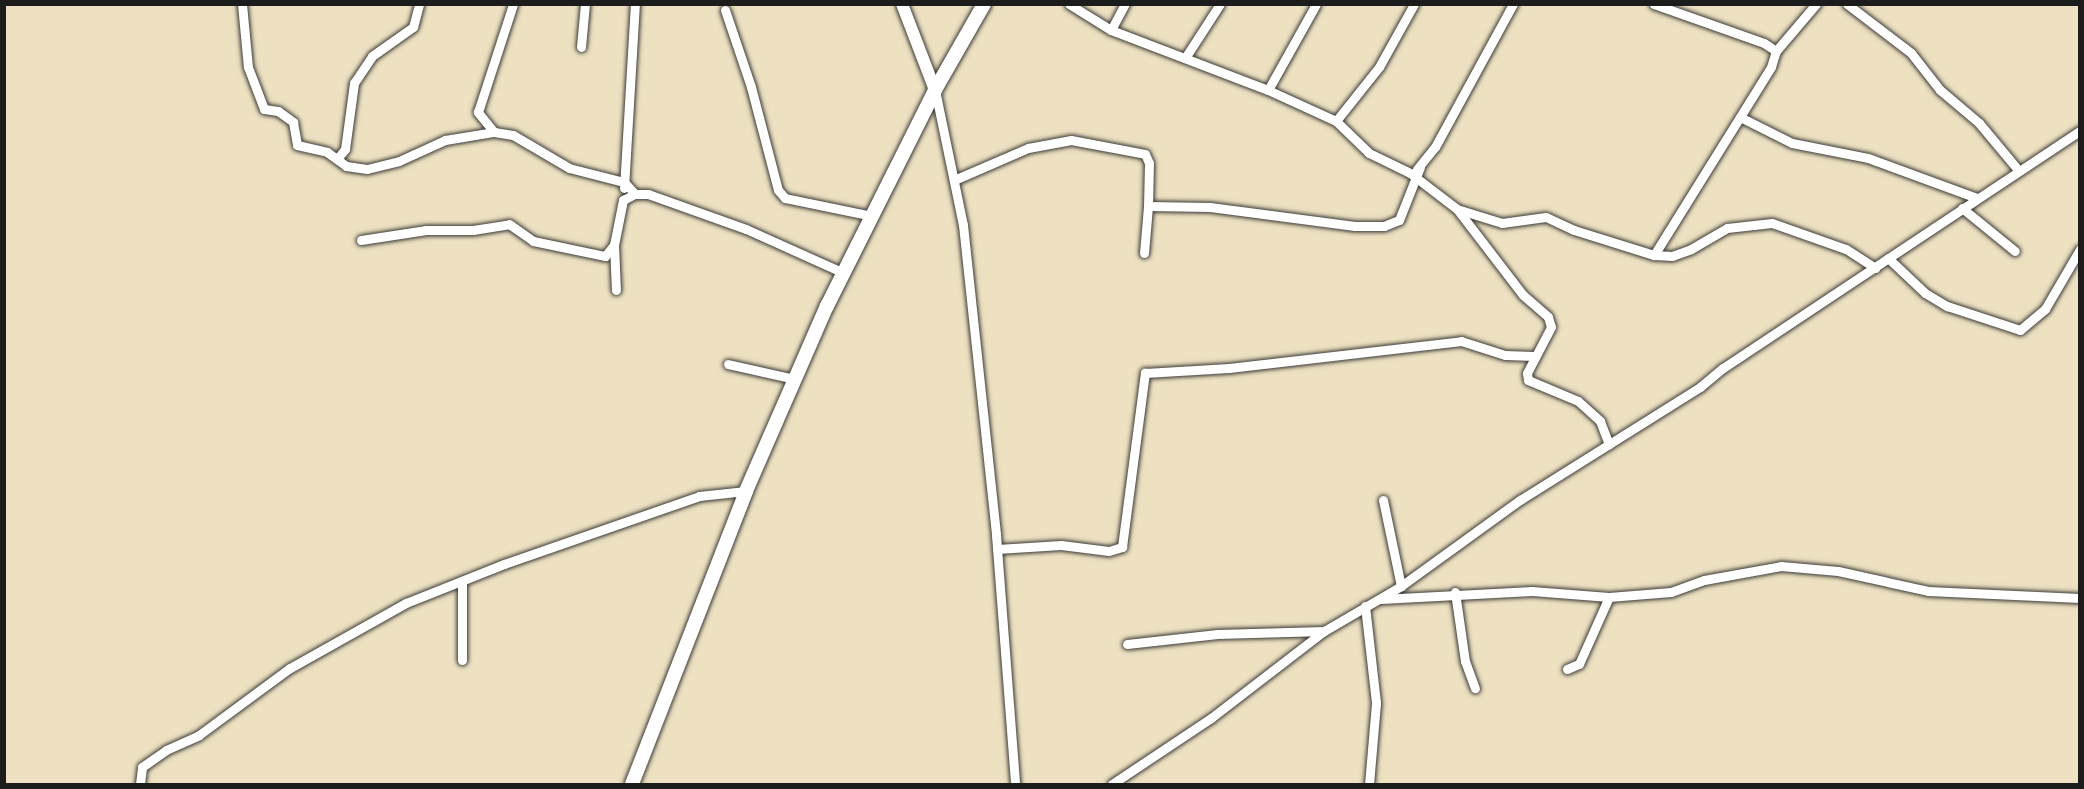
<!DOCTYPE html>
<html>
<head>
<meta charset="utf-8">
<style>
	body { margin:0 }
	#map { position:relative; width:2084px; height:789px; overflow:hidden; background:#ede1c2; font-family:Alegreya,serif }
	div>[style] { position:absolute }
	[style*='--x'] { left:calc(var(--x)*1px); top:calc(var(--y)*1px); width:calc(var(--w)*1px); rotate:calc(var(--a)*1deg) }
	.roads { filter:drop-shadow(0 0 2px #3b3a35) drop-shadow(0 0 2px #3b3a35) }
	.minor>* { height:9px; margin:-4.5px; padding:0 4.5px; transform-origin:4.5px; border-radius:4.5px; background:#fff }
	.tertiary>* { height:12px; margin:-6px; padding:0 6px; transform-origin:6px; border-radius:6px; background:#fff }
	.secondary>* { height:14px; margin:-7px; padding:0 7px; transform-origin:7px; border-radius:7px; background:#fff }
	span { translate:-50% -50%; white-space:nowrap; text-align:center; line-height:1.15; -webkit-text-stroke:4.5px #f6f6f2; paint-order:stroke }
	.frame { position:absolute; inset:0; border:6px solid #1c1c1c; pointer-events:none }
</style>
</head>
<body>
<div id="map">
	<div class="roads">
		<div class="minor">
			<div style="--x:242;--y:4;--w:63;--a:84.6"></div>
			<div style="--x:248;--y:67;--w:45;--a:69.1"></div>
			<div style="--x:264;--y:109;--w:14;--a:8"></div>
			<div style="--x:278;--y:111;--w:19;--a:36"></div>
			<div style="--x:293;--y:122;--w:23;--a:80"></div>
			<div style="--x:297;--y:145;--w:31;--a:13"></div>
			<div style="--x:327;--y:152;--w:24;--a:36"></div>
			<div style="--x:346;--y:166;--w:21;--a:8"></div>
			<div style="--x:367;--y:169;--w:33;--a:-14"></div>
			<div style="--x:399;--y:161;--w:51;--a:-24.5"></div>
			<div style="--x:445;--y:140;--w:50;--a:-9.3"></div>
			<div style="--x:494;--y:132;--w:19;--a:9"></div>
			<div style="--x:513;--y:135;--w:65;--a:30.5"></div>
			<div style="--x:569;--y:168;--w:57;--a:14.3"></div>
			<div style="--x:624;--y:182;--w:16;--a:47"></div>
			<div style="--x:1069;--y:4;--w:49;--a:31.8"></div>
			<div style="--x:1111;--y:30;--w:168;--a:20.9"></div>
			<div style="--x:1268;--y:90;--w:75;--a:24.5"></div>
			<div style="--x:1336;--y:121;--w:46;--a:44.1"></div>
			<div style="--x:1369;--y:153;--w:46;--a:26"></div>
			<div style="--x:1410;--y:173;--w:59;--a:37.5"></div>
			<div style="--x:1457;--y:209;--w:108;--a:52.5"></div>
			<div style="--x:1523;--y:295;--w:33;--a:41"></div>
			<div style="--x:1548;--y:317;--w:10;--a:73"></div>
			<div style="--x:1551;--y:327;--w:52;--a:117.6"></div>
			<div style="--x:1527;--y:373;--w:7;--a:82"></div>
			<div style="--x:1528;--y:380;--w:54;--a:22.8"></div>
			<div style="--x:1578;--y:401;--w:30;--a:42"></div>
			<div style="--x:1600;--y:421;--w:25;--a:69"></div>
			<div style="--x:1847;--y:4;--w:81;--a:37.4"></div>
			<div style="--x:1911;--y:53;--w:47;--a:51.9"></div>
			<div style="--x:1940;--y:90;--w:51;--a:40.2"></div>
			<div style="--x:1979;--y:123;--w:62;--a:50.2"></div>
			<div style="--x:725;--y:10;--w:81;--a:71.3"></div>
			<div style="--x:751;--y:87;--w:106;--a:75.3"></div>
			<div style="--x:778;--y:190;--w:11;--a:49"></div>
			<div style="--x:785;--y:198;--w:89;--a:11.7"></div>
			<div style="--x:1111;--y:30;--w:30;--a:-62"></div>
			<div style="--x:581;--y:47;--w:43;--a:-84.7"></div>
			<div style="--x:1776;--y:51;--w:62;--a:-49.6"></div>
			<div style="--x:1185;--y:58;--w:64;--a:-57.1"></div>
			<div style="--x:935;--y:90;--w:138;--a:78.3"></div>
			<div style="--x:963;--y:225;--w:312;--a:83.9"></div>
			<div style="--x:996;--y:535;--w:250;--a:85.6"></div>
			<div style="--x:1268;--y:90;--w:98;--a:-60.8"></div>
			<div style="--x:1740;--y:117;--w:58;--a:26.6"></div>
			<div style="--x:1792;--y:143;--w:77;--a:11.2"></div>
			<div style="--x:1868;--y:158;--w:116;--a:20.2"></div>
			<div style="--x:1336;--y:121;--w:69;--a:-51.5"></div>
			<div style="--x:1379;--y:67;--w:72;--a:-60.9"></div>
			<div style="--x:494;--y:132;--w:26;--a:-129"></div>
			<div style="--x:478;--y:112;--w:114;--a:-72"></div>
			<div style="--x:337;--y:159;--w:13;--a:-51"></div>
			<div style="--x:345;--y:149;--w:67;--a:-82.2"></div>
			<div style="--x:354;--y:83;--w:32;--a:-56"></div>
			<div style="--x:372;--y:56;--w:50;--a:-35.3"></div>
			<div style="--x:413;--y:27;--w:24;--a:-75"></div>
			<div style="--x:1417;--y:169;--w:28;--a:-51"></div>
			<div style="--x:1435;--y:147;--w:163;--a:-61.4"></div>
			<div style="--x:954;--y:180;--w:81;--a:-23.4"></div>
			<div style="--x:1028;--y:148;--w:44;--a:-10.5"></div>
			<div style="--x:1071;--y:140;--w:75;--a:10.7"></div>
			<div style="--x:1145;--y:154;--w:10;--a:66"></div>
			<div style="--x:1149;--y:163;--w:43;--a:91.3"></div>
			<div style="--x:1148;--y:206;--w:62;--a:0.9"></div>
			<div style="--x:1210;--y:207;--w:146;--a:7.5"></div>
			<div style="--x:1355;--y:226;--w:29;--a:0"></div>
			<div style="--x:1384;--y:226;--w:16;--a:-22"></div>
			<div style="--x:1399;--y:220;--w:57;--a:-68.4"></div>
			<div style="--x:624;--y:188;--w:184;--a:-86.6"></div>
			<div style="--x:1962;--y:208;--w:68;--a:39.1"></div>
			<div style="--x:1460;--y:210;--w:44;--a:17.2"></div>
			<div style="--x:1502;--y:223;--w:44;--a:-7.8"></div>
			<div style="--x:1546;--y:217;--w:31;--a:25"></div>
			<div style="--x:1574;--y:230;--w:84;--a:17.4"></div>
			<div style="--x:1654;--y:255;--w:18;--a:3"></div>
			<div style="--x:1672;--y:256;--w:20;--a:-20"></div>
			<div style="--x:1691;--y:249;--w:42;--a:-30.3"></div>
			<div style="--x:1727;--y:228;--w:45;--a:-6.3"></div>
			<div style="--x:1772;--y:223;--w:78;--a:19.4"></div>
			<div style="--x:1846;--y:249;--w:35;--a:33"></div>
			<div style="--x:361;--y:240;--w:66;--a:-8.7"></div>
			<div style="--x:426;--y:230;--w:47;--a:0"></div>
			<div style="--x:473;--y:230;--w:36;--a:-9"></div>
			<div style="--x:509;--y:224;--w:29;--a:35"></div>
			<div style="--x:533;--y:241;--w:74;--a:11.8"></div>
			<div style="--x:605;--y:256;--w:14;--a:-51"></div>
			<div style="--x:614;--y:245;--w:46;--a:-78.7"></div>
			<div style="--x:623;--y:200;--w:13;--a:-27"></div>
			<div style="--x:635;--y:194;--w:13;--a:0"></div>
			<div style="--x:648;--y:194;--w:104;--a:19.7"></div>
			<div style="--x:746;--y:229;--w:107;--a:24.2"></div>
			<div style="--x:614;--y:245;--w:45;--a:87.5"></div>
			<div style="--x:1144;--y:253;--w:47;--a:-85.1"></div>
			<div style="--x:1654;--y:255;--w:221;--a:-58.1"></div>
			<div style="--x:1771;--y:67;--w:17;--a:-73"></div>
			<div style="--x:1776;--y:51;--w:14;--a:-146"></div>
			<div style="--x:1764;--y:43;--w:117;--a:-160.5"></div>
			<div style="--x:1888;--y:258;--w:51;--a:43.4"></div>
			<div style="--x:1925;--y:293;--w:26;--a:31"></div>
			<div style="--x:1947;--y:306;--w:77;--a:18.2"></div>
			<div style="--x:2020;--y:330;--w:33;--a:-40"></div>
			<div style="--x:2045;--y:309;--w:69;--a:-59.7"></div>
			<div style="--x:728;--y:364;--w:69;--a:12.6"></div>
			<div style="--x:1383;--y:500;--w:88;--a:78.2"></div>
			<div style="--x:997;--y:549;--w:64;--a:-3.6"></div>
			<div style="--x:1061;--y:545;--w:48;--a:7.1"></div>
			<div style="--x:1109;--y:551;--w:14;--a:-17"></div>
			<div style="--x:1122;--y:547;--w:176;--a:-82.5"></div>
			<div style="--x:1145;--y:373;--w:84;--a:-3.4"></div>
			<div style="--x:1229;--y:368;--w:234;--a:-6.6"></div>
			<div style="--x:1461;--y:341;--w:46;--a:17.7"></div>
			<div style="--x:1505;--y:355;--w:29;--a:2"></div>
			<div style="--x:1455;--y:592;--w:70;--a:81.8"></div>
			<div style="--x:1465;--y:661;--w:29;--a:70"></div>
			<div style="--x:1381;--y:599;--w:151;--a:-3"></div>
			<div style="--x:1532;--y:591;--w:77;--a:4.5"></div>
			<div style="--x:1609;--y:597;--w:62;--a:-4.6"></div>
			<div style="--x:1671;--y:592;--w:35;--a:-20"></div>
			<div style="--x:1704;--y:580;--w:78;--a:-10.3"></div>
			<div style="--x:1781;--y:566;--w:57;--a:5"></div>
			<div style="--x:1838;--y:571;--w:92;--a:12.5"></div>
			<div style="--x:1928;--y:591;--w:152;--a:2.6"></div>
			<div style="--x:1365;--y:606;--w:98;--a:83.5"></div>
			<div style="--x:1376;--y:703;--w:81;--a:94.9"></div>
			<div style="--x:1127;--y:644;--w:91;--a:-6.3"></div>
			<div style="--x:1217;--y:634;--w:107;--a:-1.6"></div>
			<div style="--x:462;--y:660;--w:79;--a:-90"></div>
			<div style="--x:1567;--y:669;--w:13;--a:-23"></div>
			<div style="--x:1579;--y:664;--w:73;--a:-65.9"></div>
			<div style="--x:140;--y:784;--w:17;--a:-83"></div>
			<div style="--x:142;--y:767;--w:29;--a:-35"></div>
			<div style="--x:166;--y:750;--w:36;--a:-24"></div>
			<div style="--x:199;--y:735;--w:113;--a:-36.4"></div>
			<div style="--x:290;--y:668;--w:133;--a:-29.3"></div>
			<div style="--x:406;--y:603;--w:105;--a:-21.7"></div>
			<div style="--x:504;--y:564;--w:207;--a:-19.2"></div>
			<div style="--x:699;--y:496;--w:47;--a:-6.1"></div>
			<div style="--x:1112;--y:784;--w:119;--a:-33.7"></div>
			<div style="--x:1211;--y:718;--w:143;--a:-37.6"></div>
			<div style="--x:1324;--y:631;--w:89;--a:-30.3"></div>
			<div style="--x:1401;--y:586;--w:147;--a:-35.9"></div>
			<div style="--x:1520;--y:500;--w:213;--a:-32.1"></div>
			<div style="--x:1700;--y:387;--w:30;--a:-40"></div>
			<div style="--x:1723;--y:368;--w:429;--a:-33.6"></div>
		</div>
		<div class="tertiary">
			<div style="--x:902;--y:4;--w:92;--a:69"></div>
		</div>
		<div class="secondary">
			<div style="--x:632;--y:784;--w:314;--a:-68.7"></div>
			<div style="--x:746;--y:491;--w:202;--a:-66.4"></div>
			<div style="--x:827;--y:306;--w:241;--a:-63.4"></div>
			<div style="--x:935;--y:90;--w:99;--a:-60.3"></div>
		</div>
	</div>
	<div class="frame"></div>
</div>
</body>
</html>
